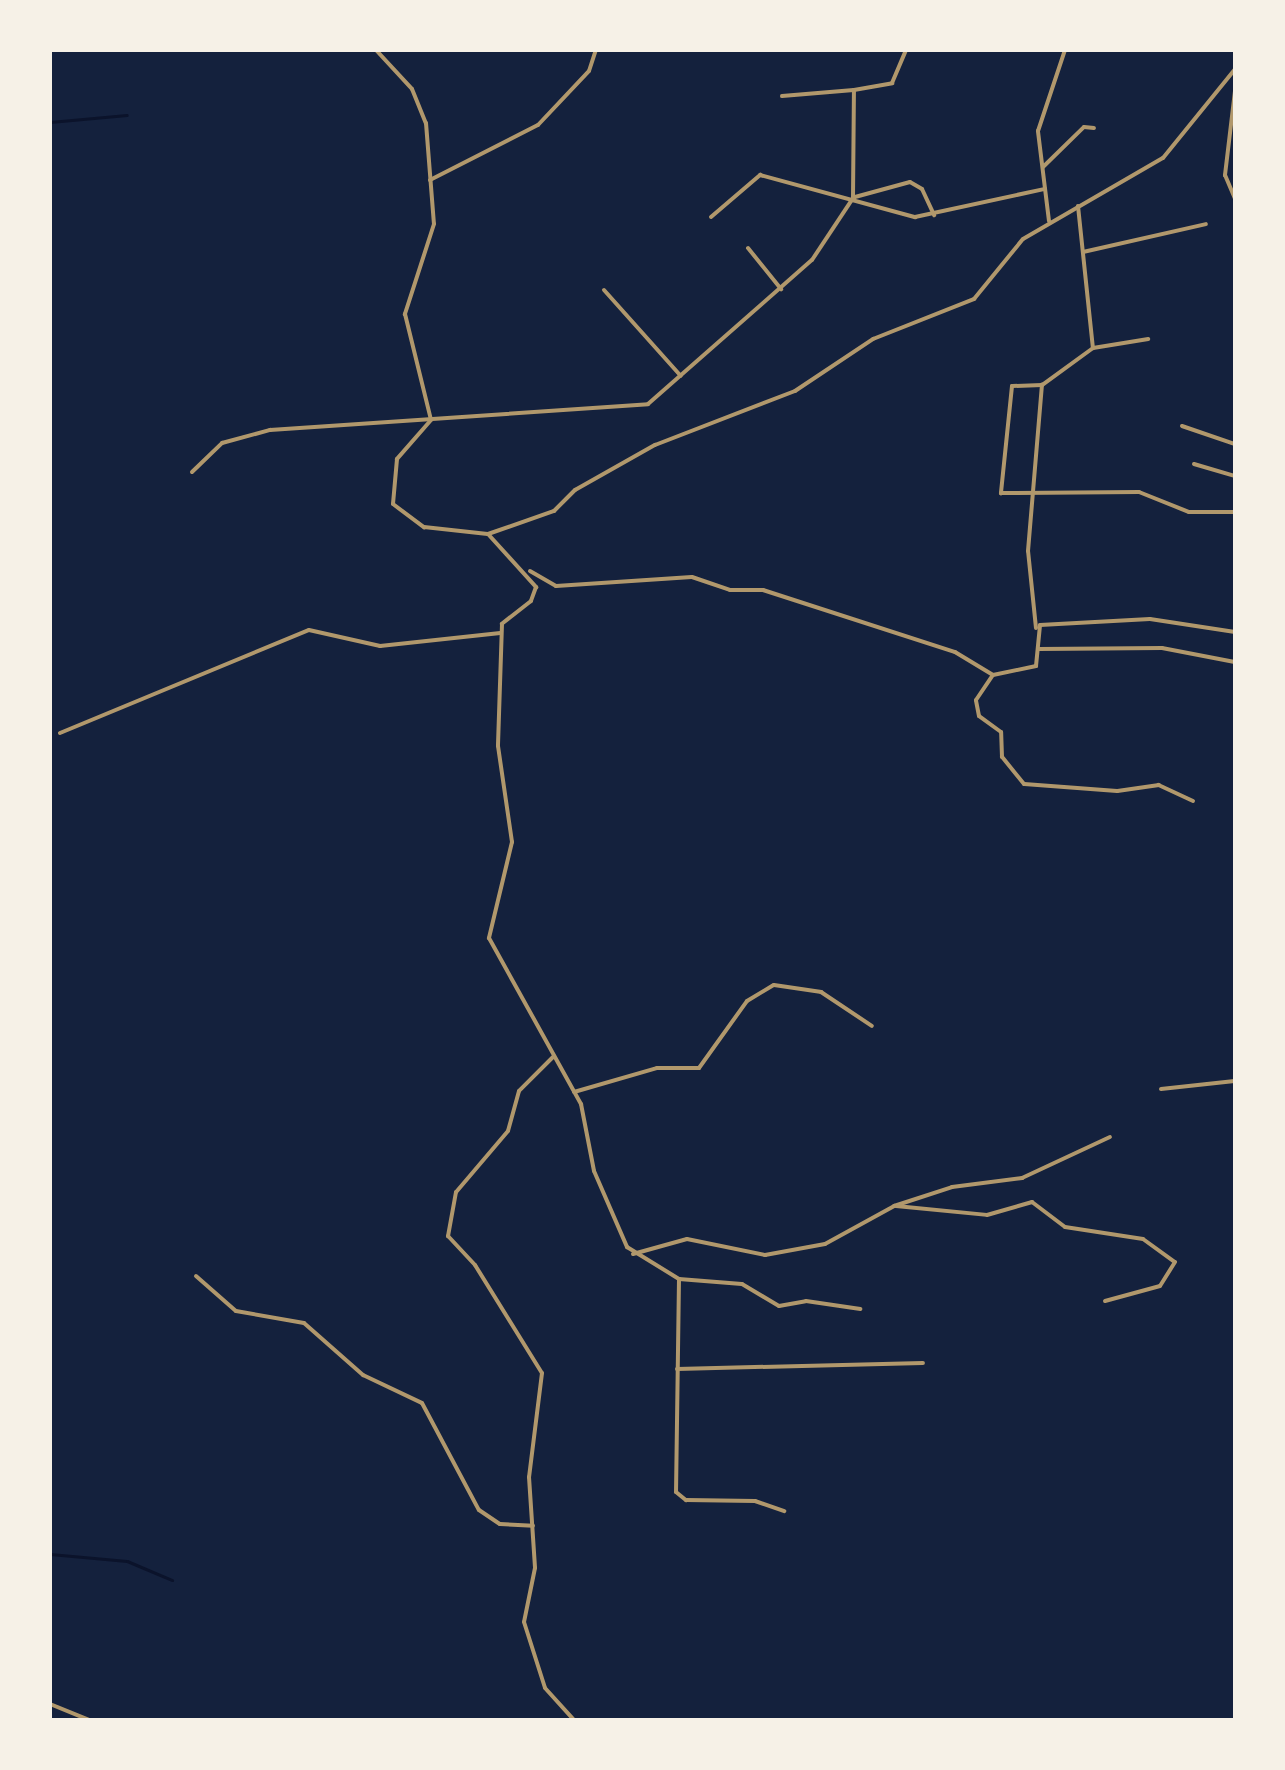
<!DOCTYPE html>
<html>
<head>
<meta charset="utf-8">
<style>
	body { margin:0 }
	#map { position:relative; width:1285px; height:1770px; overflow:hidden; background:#14213d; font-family:Roboto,sans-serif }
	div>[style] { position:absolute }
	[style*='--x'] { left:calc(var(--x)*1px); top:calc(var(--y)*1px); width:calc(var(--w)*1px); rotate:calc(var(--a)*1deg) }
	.stream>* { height:3px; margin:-1.5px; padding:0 1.5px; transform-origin:1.5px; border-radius:1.5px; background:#0b132b }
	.minor>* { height:4px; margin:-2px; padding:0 2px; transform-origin:2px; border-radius:2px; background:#b1986c }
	span { translate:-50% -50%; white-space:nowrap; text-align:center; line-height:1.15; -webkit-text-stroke:6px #f6f1e7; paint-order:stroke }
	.frame { position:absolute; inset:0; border:52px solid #f6f1e7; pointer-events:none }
</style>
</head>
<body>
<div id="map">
	<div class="stream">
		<div style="--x:50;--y:122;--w:77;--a:-5.2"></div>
		<div style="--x:50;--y:1554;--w:77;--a:5.2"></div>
		<div style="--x:127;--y:1561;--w:49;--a:22.9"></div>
	</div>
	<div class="minor">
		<div style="--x:376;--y:50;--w:53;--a:47.3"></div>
		<div style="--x:412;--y:89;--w:37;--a:68"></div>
		<div style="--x:426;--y:123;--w:101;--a:85.5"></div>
		<div style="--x:434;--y:224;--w:95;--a:107.9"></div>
		<div style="--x:405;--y:314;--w:109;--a:76.2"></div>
		<div style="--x:431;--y:420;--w:52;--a:131.1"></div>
		<div style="--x:397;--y:459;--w:45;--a:95.1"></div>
		<div style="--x:393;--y:504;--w:39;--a:37"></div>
		<div style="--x:424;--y:527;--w:64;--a:6.2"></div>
		<div style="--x:488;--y:534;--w:72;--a:47.8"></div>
		<div style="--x:536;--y:587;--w:15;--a:110"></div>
		<div style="--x:531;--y:601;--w:37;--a:142"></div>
		<div style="--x:502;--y:624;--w:122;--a:91.9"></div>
		<div style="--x:498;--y:746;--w:97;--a:81.7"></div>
		<div style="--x:512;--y:842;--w:99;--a:103.5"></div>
		<div style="--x:489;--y:938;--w:190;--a:61"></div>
		<div style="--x:581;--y:1104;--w:68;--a:79"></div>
		<div style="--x:594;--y:1171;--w:83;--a:66.5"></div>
		<div style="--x:627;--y:1247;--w:61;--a:31.6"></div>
		<div style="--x:679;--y:1279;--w:213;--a:90.8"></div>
		<div style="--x:676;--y:1492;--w:13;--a:39"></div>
		<div style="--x:686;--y:1500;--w:69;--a:0.8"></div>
		<div style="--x:755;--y:1501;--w:31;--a:19"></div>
		<div style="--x:1235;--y:91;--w:85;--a:96.8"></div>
		<div style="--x:1225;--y:175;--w:26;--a:67"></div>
		<div style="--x:782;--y:96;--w:72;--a:-4.8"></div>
		<div style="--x:1043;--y:167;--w:57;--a:-44.3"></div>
		<div style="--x:1084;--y:127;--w:10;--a:6"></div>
		<div style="--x:430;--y:180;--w:121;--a:-27"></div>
		<div style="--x:538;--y:125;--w:74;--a:-46.6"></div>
		<div style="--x:589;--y:71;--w:22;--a:-72"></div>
		<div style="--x:855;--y:197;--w:57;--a:-15.3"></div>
		<div style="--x:910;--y:182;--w:14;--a:30"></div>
		<div style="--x:922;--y:189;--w:29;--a:65"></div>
		<div style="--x:1078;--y:206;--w:143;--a:84"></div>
		<div style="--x:1093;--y:348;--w:56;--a:-9.3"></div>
		<div style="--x:711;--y:217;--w:65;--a:-40.6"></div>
		<div style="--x:760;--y:175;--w:161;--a:15.2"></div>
		<div style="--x:915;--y:217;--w:133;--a:-12.2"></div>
		<div style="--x:1049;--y:221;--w:91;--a:-97"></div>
		<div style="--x:1038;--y:131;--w:85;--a:-71.6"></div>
		<div style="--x:748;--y:248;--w:53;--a:51.2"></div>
		<div style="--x:1083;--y:252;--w:126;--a:-12.8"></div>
		<div style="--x:604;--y:290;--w:115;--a:48.2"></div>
		<div style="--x:1093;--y:348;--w:63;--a:144"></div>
		<div style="--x:1042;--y:385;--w:30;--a:178"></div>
		<div style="--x:1012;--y:386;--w:108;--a:95.9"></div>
		<div style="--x:1001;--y:493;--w:138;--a:-0.4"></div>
		<div style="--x:1139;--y:492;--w:54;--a:21.8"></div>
		<div style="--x:1189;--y:512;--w:46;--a:0"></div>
		<div style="--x:1182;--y:426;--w:56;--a:18.8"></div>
		<div style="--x:1194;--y:464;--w:43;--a:16.3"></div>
		<div style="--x:192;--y:472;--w:42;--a:-44"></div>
		<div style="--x:222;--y:443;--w:50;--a:-15.2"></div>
		<div style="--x:270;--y:430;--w:379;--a:-3.9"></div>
		<div style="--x:648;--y:404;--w:218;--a:-41.3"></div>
		<div style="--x:812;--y:260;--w:74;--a:-56.5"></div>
		<div style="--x:853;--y:198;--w:108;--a:-89.5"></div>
		<div style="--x:854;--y:90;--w:39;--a:-10"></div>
		<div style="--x:892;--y:83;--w:36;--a:-67"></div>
		<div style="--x:488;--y:534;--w:70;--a:-19.2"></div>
		<div style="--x:554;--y:511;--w:30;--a:-45"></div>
		<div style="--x:575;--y:490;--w:92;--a:-29.4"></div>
		<div style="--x:655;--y:445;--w:150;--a:-21.1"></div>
		<div style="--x:795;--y:391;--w:94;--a:-33.7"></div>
		<div style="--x:873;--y:339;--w:109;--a:-21.6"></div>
		<div style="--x:974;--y:299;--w:77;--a:-50.8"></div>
		<div style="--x:1023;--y:239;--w:162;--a:-30.1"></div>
		<div style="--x:1163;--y:158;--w:114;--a:-51"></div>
		<div style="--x:530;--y:571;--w:30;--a:30"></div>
		<div style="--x:556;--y:586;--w:136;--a:-3.8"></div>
		<div style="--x:692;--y:577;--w:40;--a:18.9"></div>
		<div style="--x:730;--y:590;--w:33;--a:0"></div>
		<div style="--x:763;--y:590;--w:202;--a:17.9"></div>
		<div style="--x:955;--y:652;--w:44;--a:31.2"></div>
		<div style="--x:1036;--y:628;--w:77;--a:-95.9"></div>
		<div style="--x:1028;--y:551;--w:167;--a:-85.2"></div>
		<div style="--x:1039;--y:649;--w:123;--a:-0.5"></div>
		<div style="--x:1162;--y:648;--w:74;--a:10.9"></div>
		<div style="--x:60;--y:733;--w:269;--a:-22.5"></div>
		<div style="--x:309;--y:630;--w:73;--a:12.7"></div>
		<div style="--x:380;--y:646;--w:121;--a:-6.2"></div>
		<div style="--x:1193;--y:801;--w:38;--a:-155"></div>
		<div style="--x:1159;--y:785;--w:42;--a:171.9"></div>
		<div style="--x:1117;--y:791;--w:93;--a:-175.7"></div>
		<div style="--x:1024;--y:784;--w:35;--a:-129"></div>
		<div style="--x:1002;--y:757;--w:25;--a:-92"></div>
		<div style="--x:1001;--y:732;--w:27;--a:-144"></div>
		<div style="--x:979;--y:716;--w:16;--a:-101"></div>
		<div style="--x:976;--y:700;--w:30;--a:-56"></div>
		<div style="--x:993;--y:675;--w:44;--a:-11.8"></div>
		<div style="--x:1036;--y:666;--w:41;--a:-84.4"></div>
		<div style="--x:1040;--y:625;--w:110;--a:-3.1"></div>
		<div style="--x:1150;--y:619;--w:86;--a:8.7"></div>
		<div style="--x:553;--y:1057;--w:48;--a:135"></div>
		<div style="--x:519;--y:1091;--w:41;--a:105.4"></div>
		<div style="--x:508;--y:1131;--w:80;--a:130.4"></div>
		<div style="--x:456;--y:1192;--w:45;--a:100.3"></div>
		<div style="--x:448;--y:1236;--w:40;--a:47"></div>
		<div style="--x:475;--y:1265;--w:127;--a:58.2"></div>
		<div style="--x:542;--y:1373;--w:105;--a:97.1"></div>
		<div style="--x:529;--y:1477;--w:91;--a:86.2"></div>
		<div style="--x:535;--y:1568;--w:55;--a:101.5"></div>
		<div style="--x:524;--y:1622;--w:69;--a:72.3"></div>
		<div style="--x:545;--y:1688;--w:43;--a:47.8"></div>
		<div style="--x:1161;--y:1089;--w:74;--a:-6.2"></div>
		<div style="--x:574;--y:1092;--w:86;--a:-16.1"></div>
		<div style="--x:657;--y:1068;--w:42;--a:0"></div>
		<div style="--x:699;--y:1068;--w:82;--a:-54.4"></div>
		<div style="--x:747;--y:1001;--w:31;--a:-31"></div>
		<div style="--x:774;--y:985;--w:48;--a:8.5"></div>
		<div style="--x:821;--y:992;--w:61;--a:33.7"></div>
		<div style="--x:896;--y:1206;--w:91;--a:5.6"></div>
		<div style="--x:987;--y:1215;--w:47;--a:-16.1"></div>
		<div style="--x:1032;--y:1202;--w:41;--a:37.1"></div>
		<div style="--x:1065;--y:1227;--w:79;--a:8.7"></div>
		<div style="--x:1143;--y:1239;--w:39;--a:36"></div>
		<div style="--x:1175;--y:1262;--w:28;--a:122"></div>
		<div style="--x:1160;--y:1286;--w:57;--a:164.7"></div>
		<div style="--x:633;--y:1254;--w:56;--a:-15.5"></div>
		<div style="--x:687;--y:1239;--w:80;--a:11.6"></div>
		<div style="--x:765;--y:1255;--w:61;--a:-10.4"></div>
		<div style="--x:825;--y:1244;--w:79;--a:-28.8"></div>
		<div style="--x:894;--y:1206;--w:61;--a:-18.1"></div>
		<div style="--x:952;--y:1187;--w:71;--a:-7.3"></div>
		<div style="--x:1022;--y:1178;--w:97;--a:-25"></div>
		<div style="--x:196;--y:1276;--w:53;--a:41.2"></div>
		<div style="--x:236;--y:1311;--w:69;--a:10"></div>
		<div style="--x:304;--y:1323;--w:79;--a:41.4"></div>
		<div style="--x:363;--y:1375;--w:65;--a:25.4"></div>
		<div style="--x:422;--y:1403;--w:121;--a:62"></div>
		<div style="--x:479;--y:1510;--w:25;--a:34"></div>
		<div style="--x:500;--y:1524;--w:33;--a:3"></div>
		<div style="--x:679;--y:1279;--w:63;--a:4.5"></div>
		<div style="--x:742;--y:1284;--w:43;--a:30.7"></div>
		<div style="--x:779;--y:1306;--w:27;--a:-10"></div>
		<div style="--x:806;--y:1301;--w:55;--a:8.4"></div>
		<div style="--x:677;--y:1369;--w:246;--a:-1.4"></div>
		<div style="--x:50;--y:1704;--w:42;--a:22.3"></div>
	</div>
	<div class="frame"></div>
</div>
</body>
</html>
